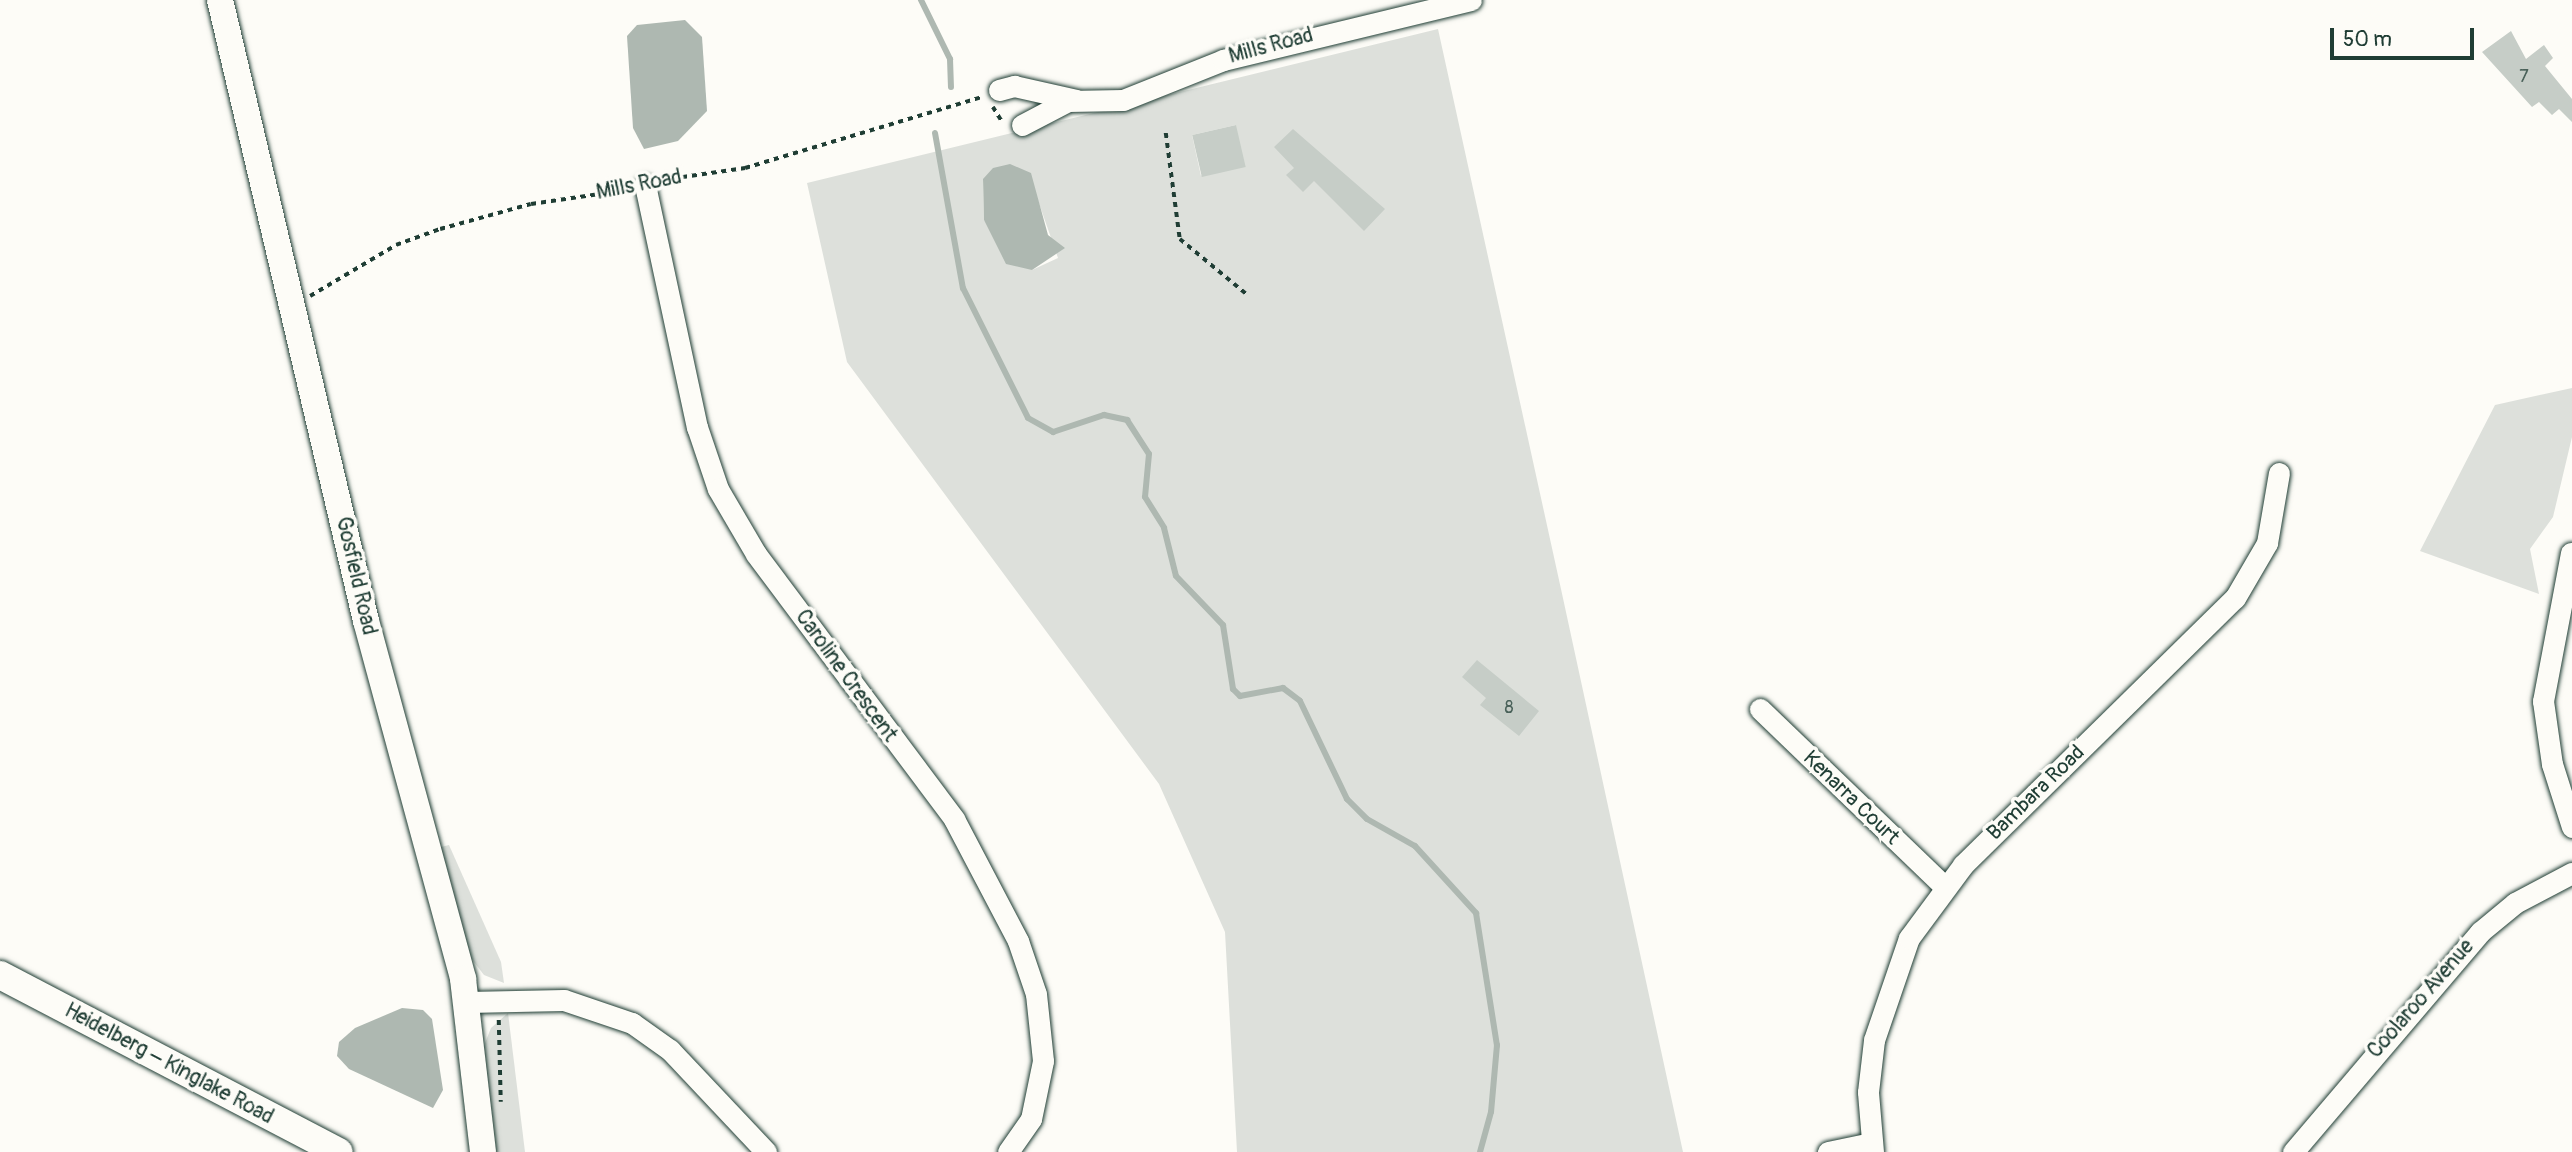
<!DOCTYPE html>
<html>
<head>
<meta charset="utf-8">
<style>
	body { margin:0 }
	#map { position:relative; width:2572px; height:1152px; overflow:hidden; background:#fdfcf7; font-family:Pangolin,sans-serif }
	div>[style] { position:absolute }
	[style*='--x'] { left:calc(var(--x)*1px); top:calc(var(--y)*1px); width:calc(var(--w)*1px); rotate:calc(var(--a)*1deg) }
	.green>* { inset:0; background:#dde0db }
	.water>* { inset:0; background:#aeb8b1 }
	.stream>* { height:6px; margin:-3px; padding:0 3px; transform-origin:3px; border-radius:3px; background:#aeb8b1 }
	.building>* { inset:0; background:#c6cdc7; transform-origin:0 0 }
	.path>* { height:3.5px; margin-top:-1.75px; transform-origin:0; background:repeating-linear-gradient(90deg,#1f3d34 0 5px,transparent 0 10px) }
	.roads { filter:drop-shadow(0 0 2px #1f3d34) drop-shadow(0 0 2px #1f3d34) }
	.minor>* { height:21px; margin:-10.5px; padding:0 10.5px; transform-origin:10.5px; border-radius:10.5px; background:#fdfcf7 }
	.tertiary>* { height:26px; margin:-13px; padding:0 13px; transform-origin:13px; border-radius:13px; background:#fdfcf7 }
	.secondary>* { height:28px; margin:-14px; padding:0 14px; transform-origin:14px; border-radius:14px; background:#fdfcf7 }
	span { translate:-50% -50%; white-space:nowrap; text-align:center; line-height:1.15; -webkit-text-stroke:7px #fdfcf7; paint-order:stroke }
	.number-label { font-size:18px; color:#496159 }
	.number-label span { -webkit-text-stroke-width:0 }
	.street-label { font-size:21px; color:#1f3d34 }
	.scale { position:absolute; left:2330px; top:28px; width:144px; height:32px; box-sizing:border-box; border:4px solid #1f3d34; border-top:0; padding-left:9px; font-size:21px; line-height:24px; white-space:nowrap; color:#1f3d34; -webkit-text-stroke:5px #fdfcf7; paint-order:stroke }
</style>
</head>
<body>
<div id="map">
	<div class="green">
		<div style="clip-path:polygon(evenodd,1438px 29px,1561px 589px,1683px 1152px,1237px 1152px,1225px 932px,1159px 784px,847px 362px,807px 183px,1438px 29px,1236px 125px,1201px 176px,1192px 135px,1236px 125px,1438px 29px,983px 179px,1033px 186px,1058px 258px,1032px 270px,984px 220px,983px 179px)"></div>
		<div style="clip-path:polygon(2572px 388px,2572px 437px,2553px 517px,2530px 549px,2539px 594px,2420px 551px,2495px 405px)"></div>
		<div style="clip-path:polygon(449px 845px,501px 962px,504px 983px,484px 975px,464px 949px,433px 849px)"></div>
		<div style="clip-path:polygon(508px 1013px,525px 1152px,492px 1152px,483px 1048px,491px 1028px)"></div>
	</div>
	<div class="water">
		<div style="clip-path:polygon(685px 20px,702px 37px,707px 111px,678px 141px,644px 149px,633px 128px,627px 36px,637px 25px)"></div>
		<div style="clip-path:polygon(1010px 164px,1031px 173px,1048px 235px,1065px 248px,1032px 270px,1006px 264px,984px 220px,983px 179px,993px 168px)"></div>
		<div style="clip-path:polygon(402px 1008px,423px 1010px,432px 1019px,443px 1090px,433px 1108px,349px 1069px,337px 1056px,339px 1042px,355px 1028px)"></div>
	</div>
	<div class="stream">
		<div style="--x:921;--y:0;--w:66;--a:63.8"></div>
		<div style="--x:950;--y:59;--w:28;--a:88"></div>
		<div style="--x:935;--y:133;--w:158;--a:79.8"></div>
		<div style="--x:963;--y:288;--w:145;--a:63.4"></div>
		<div style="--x:1028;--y:418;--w:29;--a:29"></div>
		<div style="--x:1053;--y:432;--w:54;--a:-18.4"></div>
		<div style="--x:1104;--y:415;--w:24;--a:12"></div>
		<div style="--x:1127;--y:420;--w:40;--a:57.1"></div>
		<div style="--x:1149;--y:454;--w:43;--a:95.3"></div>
		<div style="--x:1145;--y:497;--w:36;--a:58"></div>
		<div style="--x:1164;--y:528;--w:49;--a:76"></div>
		<div style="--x:1176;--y:576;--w:68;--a:46.2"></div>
		<div style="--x:1223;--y:625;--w:65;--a:81.1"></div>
		<div style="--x:1233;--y:689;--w:10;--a:45"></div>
		<div style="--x:1240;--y:696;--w:44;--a:-10.5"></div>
		<div style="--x:1283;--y:688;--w:21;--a:37"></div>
		<div style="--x:1300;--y:701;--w:109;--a:64.4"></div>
		<div style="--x:1347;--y:799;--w:28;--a:45"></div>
		<div style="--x:1367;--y:819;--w:55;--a:29.4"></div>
		<div style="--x:1415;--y:846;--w:91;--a:47.7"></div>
		<div style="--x:1476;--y:913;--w:134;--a:81"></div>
		<div style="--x:1497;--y:1045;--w:67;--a:95.1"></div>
		<div style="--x:1491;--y:1112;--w:41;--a:105.4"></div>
	</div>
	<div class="building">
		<div style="clip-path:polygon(2511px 31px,2526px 59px,2544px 45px,2553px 58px,2545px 66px,2572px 99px,2572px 122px,2559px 109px,2552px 115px,2539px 102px,2532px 107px,2482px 52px)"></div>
		<div style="left:1236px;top:125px;width:43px;height:45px;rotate:77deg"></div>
		<div style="clip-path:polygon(1293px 129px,1385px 209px,1364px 231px,1314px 181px,1303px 192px,1286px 175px,1294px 168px,1274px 147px)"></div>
		<div style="clip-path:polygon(1477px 660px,1539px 711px,1519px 736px,1480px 705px,1486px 698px,1462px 677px)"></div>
	</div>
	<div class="path">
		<div style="--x:993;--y:107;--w:19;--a:58"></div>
		<div style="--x:1166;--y:133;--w:107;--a:82.5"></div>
		<div style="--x:1180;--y:239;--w:89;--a:39.6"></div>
		<div style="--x:662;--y:180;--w:84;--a:-8.2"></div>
		<div style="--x:745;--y:168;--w:246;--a:-16.7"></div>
		<div style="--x:310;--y:296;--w:100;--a:-30.7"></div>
		<div style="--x:396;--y:245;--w:47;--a:-20"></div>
		<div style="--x:440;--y:229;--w:94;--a:-15.4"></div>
		<div style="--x:531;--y:204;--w:97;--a:-8.3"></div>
		<div style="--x:499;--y:1020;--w:82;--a:88.6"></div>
	</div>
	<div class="roads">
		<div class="minor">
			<div style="--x:999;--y:90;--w:16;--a:-15"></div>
			<div style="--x:1014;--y:86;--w:64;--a:12.7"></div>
			<div style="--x:1022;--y:125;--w:52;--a:-27.6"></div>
			<div style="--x:1068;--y:101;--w:55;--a:-1"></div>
			<div style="--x:1123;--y:100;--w:108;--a:-21.8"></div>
			<div style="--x:1223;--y:60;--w:255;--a:-13.6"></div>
			<div style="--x:645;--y:185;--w:248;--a:77.9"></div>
			<div style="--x:697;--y:427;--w:65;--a:71.3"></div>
			<div style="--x:718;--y:489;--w:75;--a:59.7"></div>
			<div style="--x:756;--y:554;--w:331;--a:53.2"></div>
			<div style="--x:954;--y:819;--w:138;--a:62.3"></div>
			<div style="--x:1018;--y:941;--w:56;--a:71.2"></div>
			<div style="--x:1036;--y:994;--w:67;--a:84"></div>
			<div style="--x:1043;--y:1061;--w:59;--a:101.7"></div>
			<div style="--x:1031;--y:1119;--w:40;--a:124.9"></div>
			<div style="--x:2571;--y:553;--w:151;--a:100.7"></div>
			<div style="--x:2543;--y:701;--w:64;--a:81.9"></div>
			<div style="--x:2552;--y:764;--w:66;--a:72.4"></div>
			<div style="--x:1760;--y:709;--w:255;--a:43.9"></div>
			<div style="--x:467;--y:1002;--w:97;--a:-1.2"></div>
			<div style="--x:564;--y:1000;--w:72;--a:18.7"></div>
			<div style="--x:632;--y:1023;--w:47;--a:35.4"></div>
			<div style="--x:670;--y:1050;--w:140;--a:46.7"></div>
			<div style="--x:1828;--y:1152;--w:44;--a:-11.8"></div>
			<div style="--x:1873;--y:1152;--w:60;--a:-94.8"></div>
			<div style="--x:1868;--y:1092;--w:52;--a:-83.4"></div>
			<div style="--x:1874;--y:1040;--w:108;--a:-71.1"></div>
			<div style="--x:1909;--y:938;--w:91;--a:-53.5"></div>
			<div style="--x:1963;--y:865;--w:381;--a:-44.5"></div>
			<div style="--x:2235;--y:598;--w:64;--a:-59.8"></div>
			<div style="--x:2267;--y:543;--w:71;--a:-80.3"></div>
			<div style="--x:2293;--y:1152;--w:289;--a:-49.6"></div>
			<div style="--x:2480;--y:932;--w:45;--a:-39.6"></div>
			<div style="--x:2515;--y:903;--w:64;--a:-27.8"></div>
		</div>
		<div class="tertiary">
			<div style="--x:220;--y:0;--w:638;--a:76.77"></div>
			<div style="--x:366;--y:621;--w:371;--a:74.8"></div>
			<div style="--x:463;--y:979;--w:174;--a:83.4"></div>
		</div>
		<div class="secondary">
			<div style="--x:0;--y:975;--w:382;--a:27.6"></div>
		</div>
	</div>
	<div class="number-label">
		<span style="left:2524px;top:77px">7</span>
		<span style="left:1509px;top:708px">8</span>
	</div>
	<div class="street-label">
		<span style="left:1271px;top:46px;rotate:-15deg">Mills Road</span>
		<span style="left:639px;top:185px;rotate:-11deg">Mills Road</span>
		<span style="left:356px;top:576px;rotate:77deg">Gosfield Road</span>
		<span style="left:846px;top:676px;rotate:54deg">Caroline Crescent</span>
		<span style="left:2036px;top:793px;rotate:-44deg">Bambara Road</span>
		<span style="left:1851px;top:798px;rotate:44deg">Kenarra Court</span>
		<span style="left:2421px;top:999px;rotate:-49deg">Coolaroo Avenue</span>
		<span style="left:169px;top:1064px;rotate:28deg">Heidelberg – Kinglake Road</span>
	</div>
	<div class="scale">50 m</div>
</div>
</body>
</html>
